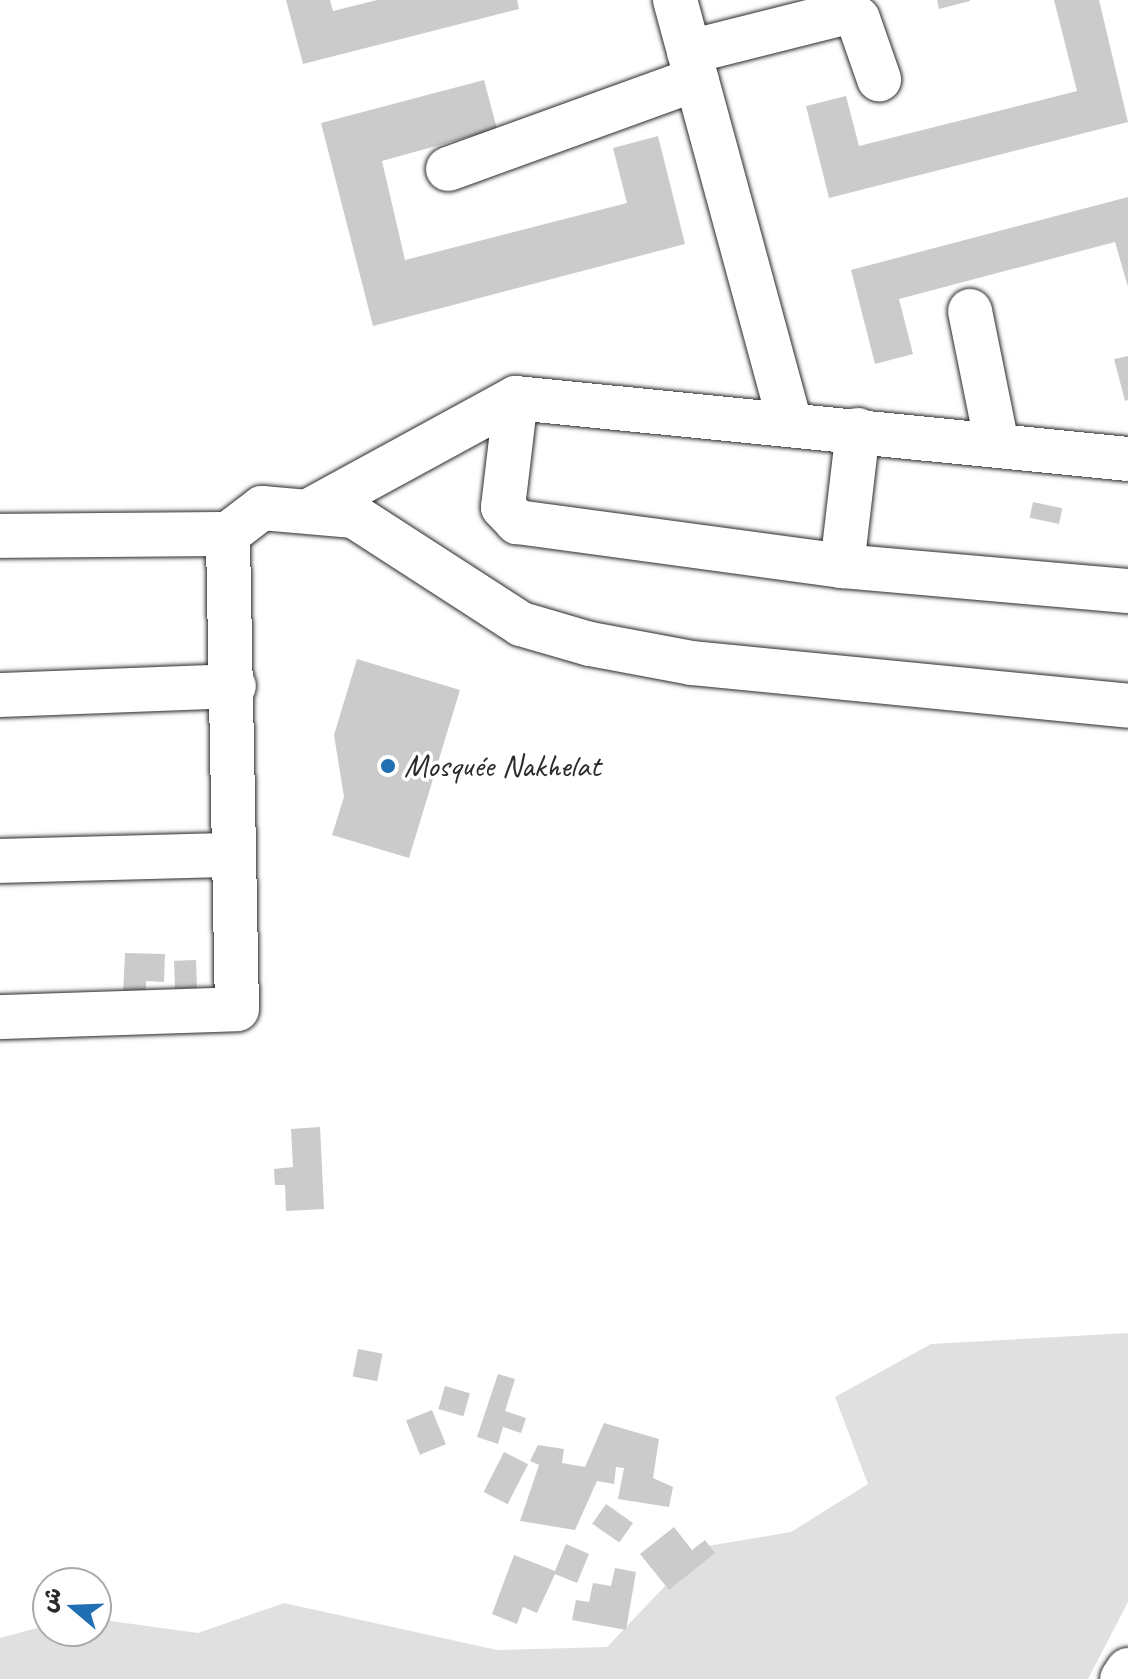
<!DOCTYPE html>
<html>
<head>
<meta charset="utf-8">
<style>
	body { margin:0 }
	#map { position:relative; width:1128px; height:1679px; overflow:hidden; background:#fff; font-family:Caveat,"Playpen Sans Arabic",sans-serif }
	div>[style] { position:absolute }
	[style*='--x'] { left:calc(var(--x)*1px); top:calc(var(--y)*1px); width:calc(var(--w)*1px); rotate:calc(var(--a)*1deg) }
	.green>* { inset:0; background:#e0e0e0 }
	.building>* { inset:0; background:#cbcbcb; transform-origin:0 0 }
	.roads { filter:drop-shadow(0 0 2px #2b2b2b) drop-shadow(0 0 2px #2b2b2b) }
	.minor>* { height:44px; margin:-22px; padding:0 22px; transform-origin:22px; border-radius:22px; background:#fff }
	.highway>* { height:44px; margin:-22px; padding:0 22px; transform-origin:22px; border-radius:22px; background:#fff }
	.dots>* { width:22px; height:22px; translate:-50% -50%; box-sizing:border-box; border:4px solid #fff; border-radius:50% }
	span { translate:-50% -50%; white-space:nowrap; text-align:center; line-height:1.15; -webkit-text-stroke:7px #fff; paint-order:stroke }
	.poi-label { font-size:32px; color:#2b2b2b }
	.left { translate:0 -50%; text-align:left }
	.north { position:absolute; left:32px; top:1567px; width:80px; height:80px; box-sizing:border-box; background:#fff; border:2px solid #aaa; border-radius:50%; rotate:289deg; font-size:22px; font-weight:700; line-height:32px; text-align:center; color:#2b2b2b }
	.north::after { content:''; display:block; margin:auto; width:28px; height:36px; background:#1f6fb2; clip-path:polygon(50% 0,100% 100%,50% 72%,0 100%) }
</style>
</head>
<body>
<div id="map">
	<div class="green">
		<div style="clip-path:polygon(1128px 1333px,1128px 1602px,1088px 1679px,0 1679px,0 1638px,48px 1625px,48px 1631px,96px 1631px,96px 1619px,198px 1633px,284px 1603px,497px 1650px,607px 1647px,702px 1547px,791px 1532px,868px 1484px,835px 1397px,931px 1344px)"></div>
	</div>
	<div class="building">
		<div style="clip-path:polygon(286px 0,330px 0,333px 11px,377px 0,517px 0,519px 9px,303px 64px)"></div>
		<div style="clip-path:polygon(937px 0,970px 0,970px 1px,939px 9px)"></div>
		<div style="clip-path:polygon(1054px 0,1099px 0,1128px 122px,829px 198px,806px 106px,846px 96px,859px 146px,1077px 91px)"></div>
		<div style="clip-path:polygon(484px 80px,497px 129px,382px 161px,405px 260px,627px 203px,613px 148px,658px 136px,685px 244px,373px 326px,321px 123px)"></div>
		<div style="clip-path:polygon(1128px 197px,1128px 287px,1115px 242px,899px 299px,913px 354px,875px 364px,851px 270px)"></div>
		<div style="clip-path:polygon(1128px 356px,1128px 400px,1125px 401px,1114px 359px)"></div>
		<div style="left:1033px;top:502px;width:30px;height:16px;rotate:12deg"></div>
		<div style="clip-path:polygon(357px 659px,460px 690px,409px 858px,332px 835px,344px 797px,334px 735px)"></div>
		<div style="clip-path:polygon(125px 953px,165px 954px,164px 982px,146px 981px,146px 997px,123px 996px)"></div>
		<div style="left:196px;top:960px;width:28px;height:22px;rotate:88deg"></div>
		<div style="clip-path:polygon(320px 1127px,324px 1209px,286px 1211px,285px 1185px,275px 1185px,274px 1169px,293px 1167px,291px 1129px)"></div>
		<div style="left:358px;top:1349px;width:25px;height:28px;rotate:11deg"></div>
		<div style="clip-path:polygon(498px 1374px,515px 1379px,505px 1411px,526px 1418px,521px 1433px,503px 1427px,498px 1444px,477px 1437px)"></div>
		<div style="left:445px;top:1386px;width:26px;height:24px;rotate:16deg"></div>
		<div style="left:432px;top:1410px;width:37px;height:28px;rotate:68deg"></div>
		<div style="clip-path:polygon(604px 1423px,659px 1439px,653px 1478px,673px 1487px,669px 1507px,618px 1499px,624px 1468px,616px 1467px,614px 1484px,597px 1481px,575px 1530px,520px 1521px,539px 1465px,530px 1461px,538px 1445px,564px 1449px,562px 1463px,585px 1467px)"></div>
		<div style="left:504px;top:1452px;width:27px;height:45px;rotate:27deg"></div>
		<div style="left:606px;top:1504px;width:33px;height:24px;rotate:35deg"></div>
		<div style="clip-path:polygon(674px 1527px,692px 1550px,705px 1540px,715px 1553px,669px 1590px,640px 1554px)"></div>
		<div style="clip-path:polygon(566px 1544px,589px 1554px,577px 1583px,555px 1574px,537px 1613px,523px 1607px,517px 1624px,492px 1614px,514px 1555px,555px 1571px)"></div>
		<div style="clip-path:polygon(615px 1568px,636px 1572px,626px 1630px,572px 1620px,576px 1600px,589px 1602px,593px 1583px,611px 1586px)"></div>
	</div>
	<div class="roads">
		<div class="minor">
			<div style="--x:675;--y:0;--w:435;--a:74.8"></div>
			<div style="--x:689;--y:52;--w:160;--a:-14.1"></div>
			<div style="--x:844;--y:13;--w:15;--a:23"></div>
			<div style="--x:858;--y:19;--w:64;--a:70.7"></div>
			<div style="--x:448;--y:169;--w:264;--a:-19.9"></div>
			<div style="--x:970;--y:311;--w:137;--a:78.6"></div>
			<div style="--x:516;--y:398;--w:110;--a:96.8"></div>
			<div style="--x:503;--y:507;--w:21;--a:47"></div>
			<div style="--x:517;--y:522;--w:328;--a:7.7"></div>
			<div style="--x:842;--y:566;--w:287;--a:5"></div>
			<div style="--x:314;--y:508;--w:230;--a:-28.6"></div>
			<div style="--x:516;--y:398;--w:615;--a:5.69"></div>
			<div style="--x:0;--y:536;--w:228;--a:-0.5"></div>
			<div style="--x:842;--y:566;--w:137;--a:-83.3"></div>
			<div style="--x:0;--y:695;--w:234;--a:-2.2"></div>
			<div style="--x:0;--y:861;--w:232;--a:-1.5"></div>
			<div style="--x:0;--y:1017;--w:237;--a:-1.9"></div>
			<div style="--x:237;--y:1009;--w:475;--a:-91.1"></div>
			<div style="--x:228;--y:534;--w:43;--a:-37.4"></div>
			<div style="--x:262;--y:508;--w:92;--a:5"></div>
			<div style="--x:354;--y:516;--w:199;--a:32.9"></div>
			<div style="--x:521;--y:624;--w:72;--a:16.2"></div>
			<div style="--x:590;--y:644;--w:104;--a:10.6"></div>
			<div style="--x:692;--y:663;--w:438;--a:5.6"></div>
		</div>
		<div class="highway">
			<div style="--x:1122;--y:1679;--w:11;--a:-56"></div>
		</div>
	</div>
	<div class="dots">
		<div style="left:388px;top:766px;background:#1f6fb2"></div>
	</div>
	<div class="poi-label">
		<span class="left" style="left:404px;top:766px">Mosquée Nakhelat</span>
	</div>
	<div class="north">ش</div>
</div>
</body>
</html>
